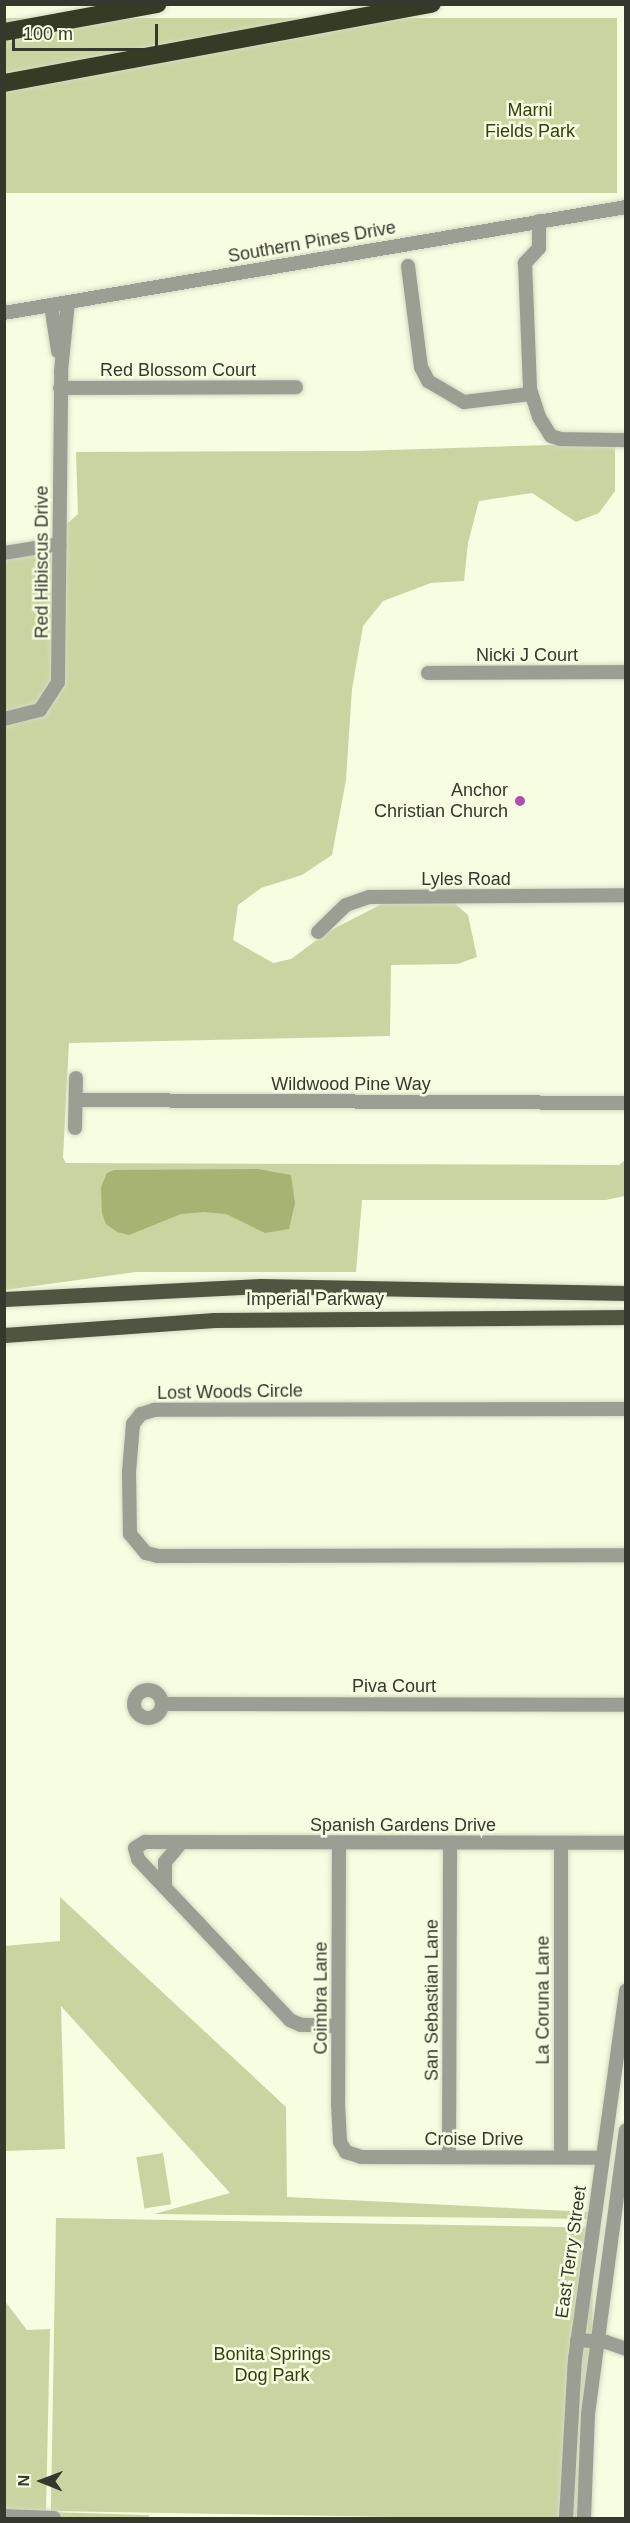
<!DOCTYPE html>
<html>
<head>
<meta charset="utf-8">
<style>
	body { margin:0 }
	#map { position:relative; width:630px; height:2523px; overflow:hidden; background:#f6fde1; font-family:Helvetica,sans-serif }
	div>[style] { position:absolute }
	[style*='--x'] { left:calc(var(--x)*1px); top:calc(var(--y)*1px); width:calc(var(--w)*1px); rotate:calc(var(--a)*1deg) }
	.green>* { inset:0; background:#c9d5a1; transform-origin:0 0 }
	.water>* { inset:0; background:#a5b373 }
	.roads { filter:drop-shadow(0 0 2px #d3dac1) drop-shadow(0 0 2px #d3dac1) }
	.minor>* { height:14px; margin:-7px; padding:0 7px; transform-origin:7px; border-radius:7px; background:#9b9e93 }
	.minor>.ring { margin:-7px; padding:0; box-sizing:content-box; background:none; border:14px solid #9b9e93; border-radius:50% }
	.major>* { height:15px; margin:-7.5px; padding:0 7.5px; transform-origin:7.5px; border-radius:7.5px; background:#505541 }
	.highway>* { height:18px; margin:-9px; padding:0 9px; transform-origin:9px; border-radius:9px; background:#363b25 }
	.dots>* { width:16px; height:16px; translate:-50% -50%; box-sizing:border-box; border:3px solid #f6fde1; border-radius:50% }
	span { translate:-50% -50%; white-space:nowrap; text-align:center; line-height:1.15; -webkit-text-stroke:5px #f6fde1; paint-order:stroke }
	.park-label { font-size:18px; color:#353e0d }
	.street-label { font-size:18px; color:#35382d }
	.poi-label { font-size:18px; color:#35382d }
	.right { translate:-100% -50%; text-align:right }
	.frame { position:absolute; inset:0; border:6px solid #35382d; pointer-events:none }
	.north { position:absolute; left:12px; top:2451px; width:60px; height:60px; -webkit-text-stroke:4px #f6fde1; paint-order:stroke; rotate:271deg; font-size:16px; font-weight:700; line-height:24px; text-align:center; color:#35382d }
	.north::after { content:''; display:block; margin:auto; width:21px; height:27px; background:#35382d; clip-path:polygon(50% 0,100% 100%,50% 72%,0 100%) }
	.scale { position:absolute; left:12px; top:24px; width:146px; height:27px; box-sizing:border-box; border:3px solid #35382d; border-top:0; padding-left:8px; font-size:18px; line-height:21px; white-space:nowrap; color:#35382d; -webkit-text-stroke:4px #f6fde1; paint-order:stroke }
</style>
</head>
<body>
<div id="map">
	<div class="green">
		<div style="left:617px;top:18px;width:175px;height:622px;rotate:90deg"></div>
		<div style="clip-path:polygon(615px 443px,615px 491px,599px 513px,576px 522px,532px 493px,479px 501px,468px 543px,464px 581px,431px 583px,383px 601px,363px 626px,352px 689px,346px 780px,332px 855px,302px 875px,261px 888px,238px 905px,233px 940px,273px 963px,291px 959px,329px 931px,382px 904px,423px 897px,453px 902px,468px 915px,477px 957px,458px 964px,391px 965px,390px 1036px,69px 1043px,63px 1158px,66px 1163px,619px 1165px,624px 1161px,625px 1040px,625px 1196px,606px 1200px,362px 1200px,356px 1272px,136px 1272px,5px 1290px,5px 554px,40px 548px,78px 514px,76px 452px,357px 451px)"></div>
		<div style="clip-path:polygon(60px 1897px,286px 2107px,287px 2197px,590px 2212px,588px 2219px,154px 2214px,230px 2193px,61px 2006px,65px 2149px,5px 2151px,4px 1946px,60px 1941px)"></div>
		<div style="left:163px;top:2153px;width:52px;height:27px;rotate:81deg"></div>
		<div style="left:56px;top:2218px;width:538px;height:293px;rotate:1deg"></div>
		<div style="clip-path:polygon(4px 2300px,27px 2330px,50px 2329px,46px 2512px,150px 2515px,147px 2518px,45px 2518px,5px 2512px)"></div>
	</div>
	<div class="water">
		<div style="clip-path:polygon(258px 1169px,291px 1175px,295px 1203px,289px 1229px,265px 1233px,226px 1214px,204px 1212px,181px 1214px,129px 1235px,117px 1232px,106px 1224px,102px 1213px,101px 1187px,107px 1173px,114px 1170px)"></div>
	</div>
	<div class="roads">
		<div class="minor">
			<div style="--x:539;--y:221;--w:27;--a:90"></div>
			<div style="--x:539;--y:248;--w:21;--a:133"></div>
			<div style="--x:525;--y:263;--w:126;--a:87.7"></div>
			<div style="--x:530;--y:389;--w:29;--a:72"></div>
			<div style="--x:539;--y:417;--w:22;--a:58"></div>
			<div style="--x:551;--y:436;--w:9;--a:18"></div>
			<div style="--x:560;--y:439;--w:66;--a:0.9"></div>
			<div style="--x:408;--y:266;--w:102;--a:82.7"></div>
			<div style="--x:421;--y:367;--w:16;--a:63"></div>
			<div style="--x:428;--y:381;--w:42;--a:30.3"></div>
			<div style="--x:464;--y:402;--w:67;--a:-6.8"></div>
			<div style="--x:51;--y:305;--w:47;--a:81.3"></div>
			<div style="--x:4;--y:313;--w:631;--a:-9.67"></div>
			<div style="--x:60;--y:388;--w:236;--a:-0.2"></div>
			<div style="--x:4;--y:553;--w:56;--a:-9.3"></div>
			<div style="--x:428;--y:673;--w:198;--a:-0.3"></div>
			<div style="--x:4;--y:719;--w:37;--a:-14"></div>
			<div style="--x:40;--y:710;--w:33;--a:-57"></div>
			<div style="--x:58;--y:682;--w:311;--a:-89.4"></div>
			<div style="--x:61;--y:371;--w:69;--a:-84.2"></div>
			<div style="--x:318;--y:932;--w:39;--a:-44"></div>
			<div style="--x:346;--y:905;--w:24;--a:-19"></div>
			<div style="--x:369;--y:897;--w:257;--a:-0.4"></div>
			<div style="--x:76;--y:1100;--w:550;--a:0.31"></div>
			<div style="--x:75;--y:1128;--w:50;--a:-88.9"></div>
			<div style="--x:626;--y:1409;--w:472;--a:179.9"></div>
			<div style="--x:154;--y:1410;--w:14;--a:163"></div>
			<div style="--x:141;--y:1414;--w:13;--a:129"></div>
			<div style="--x:133;--y:1424;--w:48;--a:94.8"></div>
			<div style="--x:129;--y:1472;--w:62;--a:89.1"></div>
			<div style="--x:130;--y:1534;--w:25;--a:50"></div>
			<div style="--x:146;--y:1553;--w:12;--a:14"></div>
			<div style="--x:158;--y:1556;--w:468;--a:-0.1"></div>
			<div class="ring" style="left:134px;top:1690px;width:14px;height:14px"></div>
			<div style="--x:163;--y:1704;--w:463;--a:0.1"></div>
			<div style="--x:339;--y:1843;--w:260;--a:90.2"></div>
			<div style="--x:338;--y:2103;--w:39;--a:87"></div>
			<div style="--x:340;--y:2142;--w:12;--a:59"></div>
			<div style="--x:346;--y:2152;--w:16;--a:18"></div>
			<div style="--x:361;--y:2157;--w:241;--a:0.2"></div>
			<div style="--x:561;--y:1843;--w:314;--a:90"></div>
			<div style="--x:165;--y:1887;--w:25;--a:-90"></div>
			<div style="--x:165;--y:1862;--w:25;--a:-50"></div>
			<div style="--x:338;--y:2026;--w:37;--a:-178"></div>
			<div style="--x:301;--y:2025;--w:12;--a:-156"></div>
			<div style="--x:290;--y:2020;--w:221;--a:-133.4"></div>
			<div style="--x:138;--y:1859;--w:11;--a:-105"></div>
			<div style="--x:135;--y:1848;--w:12;--a:-31"></div>
			<div style="--x:145;--y:1842;--w:481;--a:0.1"></div>
			<div style="--x:449;--y:2156;--w:312;--a:-89.8"></div>
			<div style="--x:577;--y:2340;--w:29;--a:4"></div>
			<div style="--x:606;--y:2342;--w:21;--a:19"></div>
			<div style="--x:4;--y:2516;--w:50;--a:2.3"></div>
			<div style="--x:566;--y:2518;--w:159;--a:-86.8"></div>
			<div style="--x:575;--y:2359;--w:372;--a:-82.1"></div>
			<div style="--x:584;--y:2518;--w:104;--a:-87.8"></div>
			<div style="--x:588;--y:2414;--w:286;--a:-82.4"></div>
		</div>
		<div class="major">
			<div style="--x:4;--y:1299;--w:257;--a:-2.9"></div>
			<div style="--x:261;--y:1286;--w:365;--a:1.1"></div>
			<div style="--x:4;--y:1335;--w:211;--a:-4.1"></div>
			<div style="--x:214;--y:1320;--w:412;--a:-0.4"></div>
		</div>
		<div class="highway">
			<div style="--x:4;--y:32;--w:156;--a:-10.4"></div>
			<div style="--x:4;--y:83;--w:435;--a:-10.5"></div>
		</div>
	</div>
	<div class="dots">
		<div style="left:520px;top:801px;background:#b44cb0"></div>
	</div>
	<div class="park-label">
		<span style="left:530px;top:121px">Marni<br>Fields Park</span>
		<span style="left:272px;top:2365px">Bonita Springs<br>Dog Park</span>
	</div>
	<div class="street-label">
		<span style="left:312px;top:242px;rotate:-10deg">Southern Pines Drive</span>
		<span style="left:178px;top:370px">Red Blossom Court</span>
		<span style="left:42px;top:562px;rotate:-90deg">Red Hibiscus Drive</span>
		<span style="left:527px;top:655px">Nicki J Court</span>
		<span style="left:466px;top:879px">Lyles Road</span>
		<span style="left:351px;top:1084px">Wildwood Pine Way</span>
		<span style="left:315px;top:1299px">Imperial Parkway</span>
		<span style="left:230px;top:1392px;rotate:-1deg">Lost Woods Circle</span>
		<span style="left:394px;top:1686px">Piva Court</span>
		<span style="left:403px;top:1825px">Spanish Gardens Drive</span>
		<span style="left:321px;top:1998px;rotate:-90deg">Coimbra Lane</span>
		<span style="left:432px;top:2000px;rotate:-90deg">San Sebastian Lane</span>
		<span style="left:543px;top:2000px;rotate:-90deg">La Coruna Lane</span>
		<span style="left:474px;top:2139px">Croise Drive</span>
		<span style="left:571px;top:2252px;rotate:-82deg">East Terry Street</span>
	</div>
	<div class="poi-label">
		<span class="right" style="left:508px;top:801px">Anchor<br>Christian Church</span>
	</div>
	<div class="frame"></div>
	<div class="north">N</div>
	<div class="scale">100 m</div>
</div>
</body>
</html>
